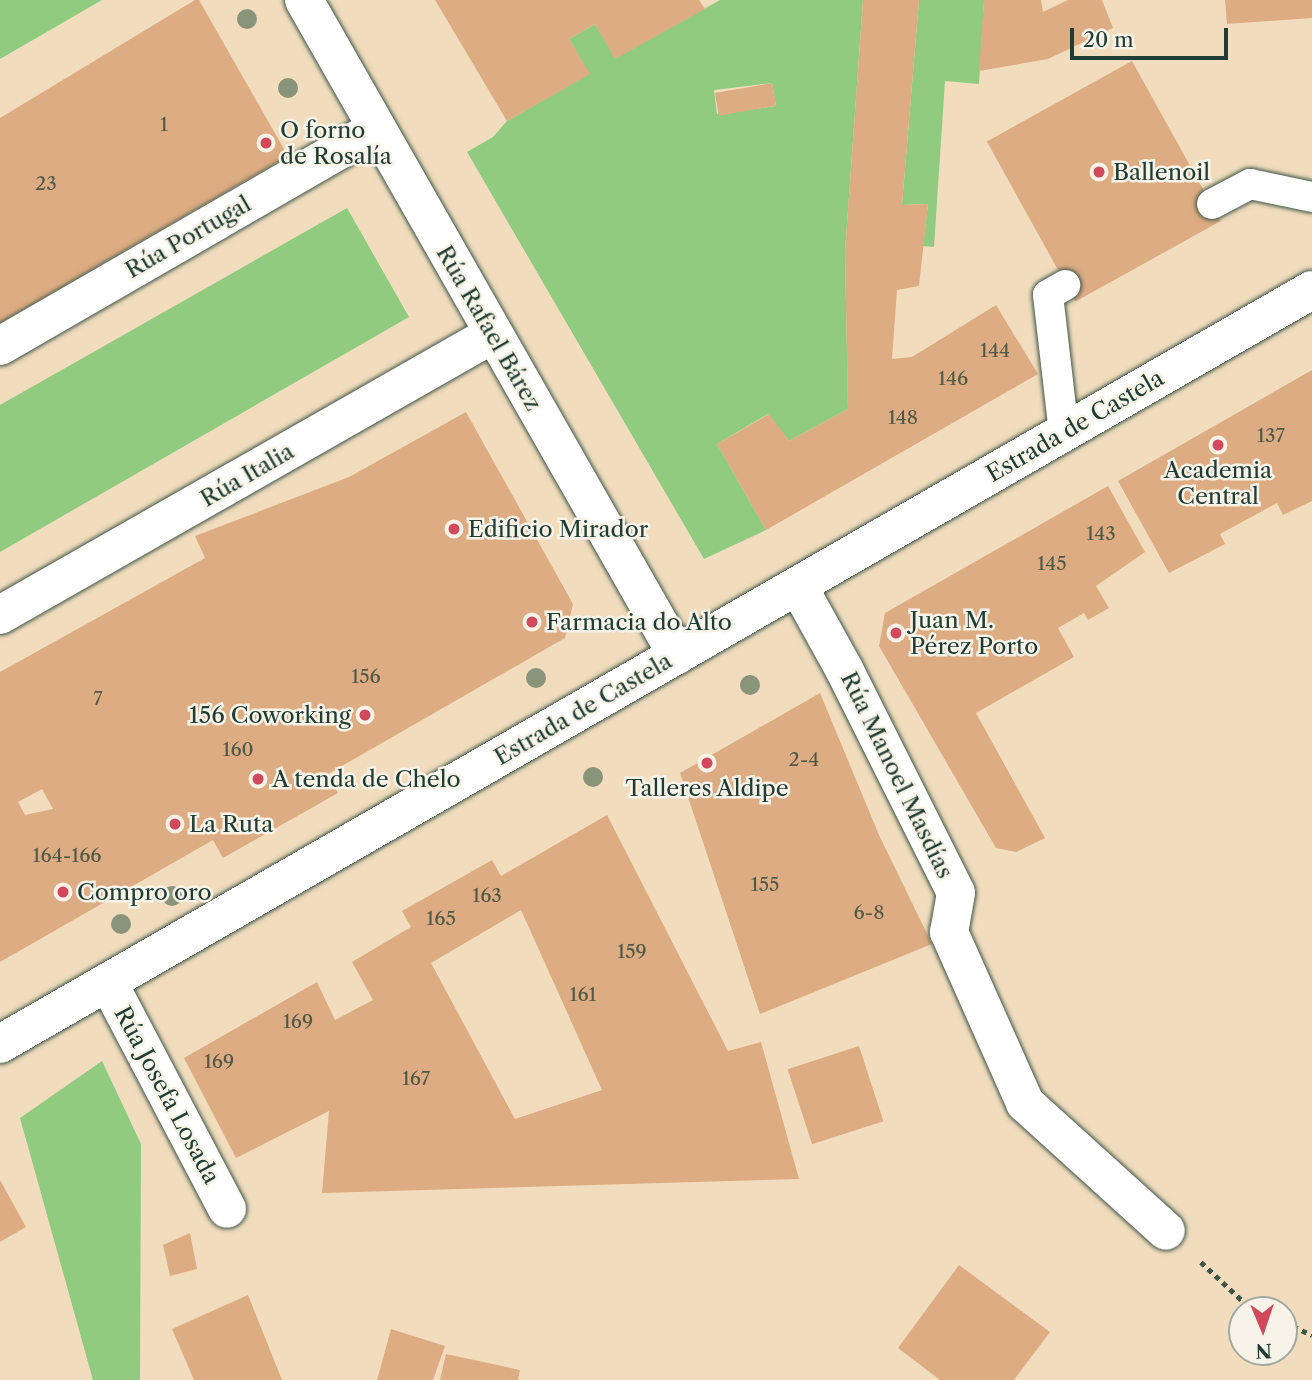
<!DOCTYPE html>
<html>
<head>
<meta charset="utf-8">
<style>
	body { margin:0 }
	#map { position:relative; width:1312px; height:1380px; overflow:hidden; background:#f1ddbd; font-family:"Libre Caslon Text",serif }
	div>[style] { position:absolute }
	[style*='--x'] { left:calc(var(--x)*1px); top:calc(var(--y)*1px); width:calc(var(--w)*1px); rotate:calc(var(--a)*1deg) }
	.green>* { inset:0; background:#90cb80 }
	.building>* { inset:0; background:#ddac82; transform-origin:0 0 }
	.path>* { height:4.5px; margin-top:-2.25px; transform-origin:0; background:repeating-linear-gradient(90deg,#3e5549 0 5px,transparent 0 10px) }
	.roads { filter:drop-shadow(0 0 2px #3e5549) drop-shadow(0 0 2px #3e5549) }
	.lane>* { height:30px; margin:-15px; padding:0 15px; transform-origin:15px; border-radius:15px; background:#fff }
	.street>* { height:38px; margin:-19px; padding:0 19px; transform-origin:19px; border-radius:19px; background:#fff }
	.secondary>* { height:38px; margin:-19px; padding:0 19px; transform-origin:19px; border-radius:19px; background:#fff }
	.primary>* { height:38px; margin:-19px; padding:0 19px; transform-origin:19px; border-radius:19px; background:#fff }
	.trees>* { width:20px; height:20px; margin:-10px; border-radius:50%; background:#8a947a }
	.dots>* { width:19px; height:19px; translate:-50% -50%; box-sizing:border-box; border:4px solid #f7f3e8; border-radius:50% }
	span { translate:-50% -50%; white-space:nowrap; text-align:center; line-height:1.15; -webkit-text-stroke:5px #f7f3e8; paint-order:stroke }
	.number-label { font-size:19px; color:#4e5948 }
	.number-label span { -webkit-text-stroke-width:0 }
	.poi-label { font-size:23px; color:#1f3d34 }
	.left { translate:0 -50%; text-align:left }
	.right { translate:-100% -50%; text-align:right }
	.street-label { font-size:23px; color:#1f3d34 }
	.north { position:absolute; left:1228px; top:1296px; width:70px; height:70px; box-sizing:border-box; background:#f7f3e8; border:2px solid #a1aaa0; border-radius:50%; rotate:178deg; font-size:19px; font-weight:700; line-height:28px; text-align:center; color:#1f3d34 }
	.north::after { content:''; display:block; margin:auto; width:24px; height:32px; background:#d1495b; clip-path:polygon(50% 0,100% 100%,50% 72%,0 100%) }
	.scale { position:absolute; left:1070px; top:28px; width:158px; height:32px; box-sizing:border-box; border:4px solid #1f3d34; border-top:0; padding-left:9px; font-size:21px; line-height:24px; white-space:nowrap; color:#1f3d34; -webkit-text-stroke:5px #f7f3e8; paint-order:stroke }
</style>
</head>
<body>
<div id="map">
	<div class="green">
		<div style="clip-path:polygon(0 0,102px 0,0 59px)"></div>
		<div style="clip-path:polygon(evenodd,720px 0,863px 0,845px 252px,848px 409px,789px 441px,768px 414px,717px 444px,766px 530px,704px 559px,467px 152px,493px 137px,507px 121px,589px 74px,569px 39px,595px 24px,616px 58px,720px 0,772px 83px,776px 106px,717px 114px,714px 90px,772px 83px)"></div>
		<div style="clip-path:polygon(919px 0,984px 0,979px 84px,945px 81px,934px 247px,923px 246px,928px 204px,902px 205px)"></div>
		<div style="clip-path:polygon(347px 208px,409px 317px,0 552px,0 405px)"></div>
		<div style="clip-path:polygon(102px 1061px,141px 1144px,140px 1380px,93px 1380px,20px 1118px)"></div>
	</div>
	<div class="building">
		<div style="clip-path:polygon(195px 0,199px 0,288px 156px,0 323px,0 118px)"></div>
		<div style="clip-path:polygon(435px 0,699px 0,705px 9px,615px 59px,595px 24px,569px 39px,590px 74px,507px 121px)"></div>
		<div style="clip-path:polygon(863px 0,919px 0,902px 205px,928px 204px,919px 286px,897px 290px,892px 359px,912px 357px,996px 305px,1038px 374px,766px 530px,717px 444px,769px 414px,789px 441px,848px 409px,845px 252px)"></div>
		<div style="clip-path:polygon(984px 0,1041px 0,1043px 12px,1068px 0,1102px 0,1113px 28px,1048px 59px,979px 71px)"></div>
		<div style="clip-path:polygon(1225px 0,1312px 0,1312px 18px,1227px 24px)"></div>
		<div style="left:1132px;top:61px;width:183px;height:166px;rotate:61deg"></div>
		<div style="left:772px;top:83px;width:23px;height:58px;rotate:80deg"></div>
		<div style="clip-path:polygon(1312px 370px,1312px 501px,1283px 515px,1277px 503px,1220px 534px,1225px 544px,1169px 573px,1118px 481px)"></div>
		<div style="clip-path:polygon(evenodd,466px 412px,573px 604px,565px 638px,328px 774px,338px 793px,223px 858px,213px 840px,0 962px,0 672px,205px 558px,195px 536px,349px 477px,466px 412px,42px 789px,53px 809px,25px 815px,18px 802px,42px 789px)"></div>
		<div style="clip-path:polygon(1108px 486px,1145px 552px,1096px 586px,1109px 608px,1088px 620px,1084px 613px,1058px 628px,1074px 657px,976px 713px,1045px 838px,1016px 852px,996px 848px,879px 646px,885px 613px)"></div>
		<div style="clip-path:polygon(820px 693px,879px 835px,932px 944px,760px 1014px,680px 773px)"></div>
		<div style="clip-path:polygon(evenodd,607px 815px,728px 1051px,761px 1042px,799px 1179px,322px 1193px,329px 1111px,236px 1158px,184px 1058px,317px 982px,335px 1020px,373px 1000px,352px 962px,411px 927px,402px 911px,492px 860px,501px 876px,607px 815px,521px 910px,602px 1090px,515px 1119px,431px 963px,521px 910px)"></div>
		<div style="left:859px;top:1046px;width:79px;height:75px;rotate:72deg"></div>
		<div style="clip-path:polygon(0 1180px,26px 1227px,0 1242px)"></div>
		<div style="clip-path:polygon(190px 1233px,197px 1269px,170px 1276px,163px 1245px)"></div>
		<div style="clip-path:polygon(959px 1265px,1050px 1332px,1014px 1380px,940px 1380px,898px 1348px)"></div>
		<div style="clip-path:polygon(248px 1295px,282px 1380px,194px 1380px,172px 1329px)"></div>
		<div style="clip-path:polygon(391px 1329px,445px 1346px,433px 1380px,377px 1380px)"></div>
		<div style="clip-path:polygon(446px 1354px,520px 1370px,518px 1380px,440px 1380px)"></div>
	</div>
	<div class="path">
		<div style="--x:1201;--y:1262;--w:60;--a:43"></div>
		<div style="--x:1245;--y:1303;--w:17;--a:25"></div>
		<div style="--x:1284;--y:1322;--w:31;--a:25"></div>
	</div>
	<div class="roads">
		<div class="lane">
			<div style="--x:1212;--y:204;--w:43;--a:-27.8"></div>
			<div style="--x:1250;--y:184;--w:63;--a:11.8"></div>
			<div style="--x:1064;--y:433;--w:139;--a:-96.6"></div>
			<div style="--x:1048;--y:295;--w:20;--a:-30"></div>
		</div>
		<div class="street">
			<div style="--x:0;--y:346;--w:434;--a:-30"></div>
			<div style="--x:798;--y:586;--w:95;--a:61"></div>
			<div style="--x:844;--y:669;--w:250;--a:63.4"></div>
			<div style="--x:956;--y:893;--w:40;--a:100"></div>
			<div style="--x:949;--y:932;--w:187;--a:66"></div>
			<div style="--x:1025;--y:1103;--w:190;--a:42.2"></div>
			<div style="--x:0;--y:615;--w:567;--a:-29.68"></div>
			<div style="--x:108;--y:982;--w:256;--a:62.3"></div>
		</div>
		<div class="secondary">
			<div style="--x:304;--y:0;--w:754;--a:60.34"></div>
		</div>
		<div class="primary">
			<div style="--x:0;--y:1044;--w:1513;--a:-29.89"></div>
		</div>
	</div>
	<div class="trees">
		<div style="left:247px;top:19px"></div>
		<div style="left:288px;top:88px"></div>
		<div style="left:536px;top:678px"></div>
		<div style="left:750px;top:685px"></div>
		<div style="left:593px;top:777px"></div>
		<div style="left:172px;top:896px"></div>
		<div style="left:121px;top:924px"></div>
	</div>
	<div class="dots">
		<div style="left:266px;top:143px;background:#d1495b"></div>
		<div style="left:1099px;top:172px;background:#d1495b"></div>
		<div style="left:1218px;top:445px;background:#d1495b"></div>
		<div style="left:454px;top:529px;background:#d1495b"></div>
		<div style="left:532px;top:622px;background:#d1495b"></div>
		<div style="left:896px;top:633px;background:#d1495b"></div>
		<div style="left:365px;top:715px;background:#d1495b"></div>
		<div style="left:707px;top:763px;background:#d1495b"></div>
		<div style="left:258px;top:779px;background:#d1495b"></div>
		<div style="left:175px;top:824px;background:#d1495b"></div>
		<div style="left:63px;top:892px;background:#d1495b"></div>
	</div>
	<div class="number-label">
		<span style="left:164px;top:125px">1</span>
		<span style="left:46px;top:184px">23</span>
		<span style="left:995px;top:351px">144</span>
		<span style="left:953px;top:379px">146</span>
		<span style="left:903px;top:418px">148</span>
		<span style="left:1271px;top:436px">137</span>
		<span style="left:1101px;top:534px">143</span>
		<span style="left:1052px;top:564px">145</span>
		<span style="left:366px;top:677px">156</span>
		<span style="left:98px;top:699px">7</span>
		<span style="left:238px;top:750px">160</span>
		<span style="left:804px;top:760px">2-4</span>
		<span style="left:67px;top:856px">164-166</span>
		<span style="left:765px;top:885px">155</span>
		<span style="left:487px;top:896px">163</span>
		<span style="left:869px;top:913px">6-8</span>
		<span style="left:441px;top:919px">165</span>
		<span style="left:632px;top:952px">159</span>
		<span style="left:583px;top:995px">161</span>
		<span style="left:298px;top:1022px">169</span>
		<span style="left:219px;top:1062px">169</span>
		<span style="left:416px;top:1079px">167</span>
	</div>
	<div class="poi-label">
		<span class="left" style="left:280px;top:143px">O forno<br>de Rosalía</span>
		<span class="left" style="left:1113px;top:172px">Ballenoil</span>
		<span style="left:1218px;top:483px">Academia<br>Central</span>
		<span class="left" style="left:468px;top:529px">Edificio Mirador</span>
		<span class="left" style="left:910px;top:633px">Juan M.<br>Pérez Porto</span>
		<span class="left" style="left:546px;top:622px">Farmacia do Alto</span>
		<span class="right" style="left:351px;top:715px">156 Coworking</span>
		<span class="left" style="left:272px;top:779px">A tenda de Chelo</span>
		<span style="left:707px;top:788px">Talleres Aldipe</span>
		<span class="left" style="left:189px;top:824px">La Ruta</span>
		<span class="left" style="left:77px;top:892px">Compro oro</span>
	</div>
	<div class="street-label">
		<span style="left:188px;top:237px;rotate:-30deg">Rúa Portugal</span>
		<span style="left:489px;top:328px;rotate:60deg">Rúa Rafael Bárez</span>
		<span style="left:1075px;top:426px;rotate:-30deg">Estrada de Castela</span>
		<span style="left:247px;top:475px;rotate:-30deg">Rúa Italia</span>
		<span style="left:583px;top:709px;rotate:-30deg">Estrada de Castela</span>
		<span style="left:897px;top:775px;rotate:64deg">Rúa Manoel Masdías</span>
		<span style="left:167px;top:1095px;rotate:62deg">Rúa Josefa Losada</span>
	</div>
	<div class="north">N</div>
	<div class="scale">20 m</div>
</div>
</body>
</html>
